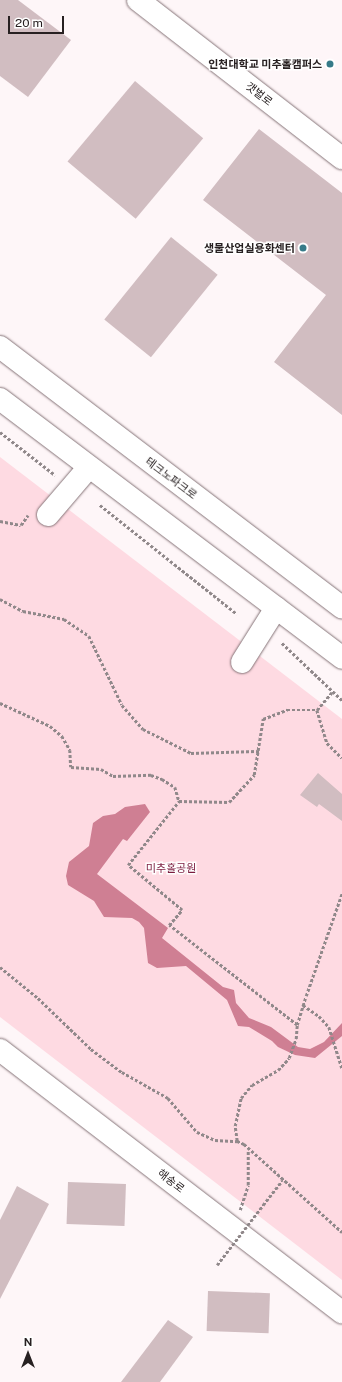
<!DOCTYPE html>
<html>
<head>
<meta charset="utf-8">
<style>
	body { margin:0 }
	#map { position:relative; width:342px; height:1382px; overflow:hidden; background:#fef6f8; font-family:"Public Sans","Noto Sans KR",sans-serif }
	div>[style] { position:absolute }
	[style*='--x'] { left:calc(var(--x)*1px); top:calc(var(--y)*1px); width:calc(var(--w)*1px); rotate:calc(var(--a)*1deg) }
	.green>* { inset:0; background:#fedae2 }
	.water>* { inset:0; background:#cf7f93 }
	.building>* { inset:0; background:#d1bdc1; transform-origin:0 0 }
	.path>* { height:2.5px; margin-top:-1.25px; transform-origin:0; background:repeating-linear-gradient(90deg,#90888a 0 3px,transparent 0 5px) }
	.roads { filter:drop-shadow(0 0 1px #867478) drop-shadow(0 0 1px #867478) }
	.minor>* { height:22px; margin:-11px; padding:0 11px; transform-origin:11px; border-radius:11px; background:#fff }
	.path-bridge>* { height:2.5px; margin-top:-1.25px; transform-origin:0; background:repeating-linear-gradient(90deg,#90888a 0 3px,transparent 0 5px) }
	.dots>* { width:11px; height:11px; translate:-50% -50%; box-sizing:border-box; border:2px solid #fff; border-radius:50% }
	span { translate:-50% -50%; white-space:nowrap; text-align:center; line-height:1.15; -webkit-text-stroke:3px #fff; paint-order:stroke }
	.poi-label { font-size:11px; color:#272021; font-weight:700 }
	.right { translate:-100% -50%; text-align:right }
	.street-label { font-size:11px; color:#272021 }
	.park-label { font-size:11px; color:#7b1c3f }
	.north { position:absolute; left:8px; top:1334px; width:40px; height:40px; -webkit-text-stroke:3px #fff; paint-order:stroke; rotate:0deg; font-size:11px; font-weight:700; line-height:16px; text-align:center; color:#272021 }
	.north::after { content:''; display:block; margin:auto; width:14px; height:18px; background:#272021; clip-path:polygon(50% 0,100% 100%,50% 72%,0 100%) }
	.scale { position:absolute; left:8px; top:16px; width:56px; height:18px; box-sizing:border-box; border:2px solid #272021; border-top:0; padding-left:5px; font-size:12px; line-height:14px; white-space:nowrap; color:#272021; -webkit-text-stroke:3px #fff; paint-order:stroke }
</style>
</head>
<body>
<div id="map">
	<div class="green">
		<div style="clip-path:polygon(0 457px,342px 719px,342px 1280px,0 1017px)"></div>
	</div>
	<div class="water">
		<div style="clip-path:polygon(145px 804px,150px 812px,127px 841px,123px 839px,97px 874px,168px 928px,162px 938px,223px 987px,234px 990px,236px 1003px,249px 1018px,271px 1027px,298px 1047px,310px 1049px,324px 1042px,342px 1023px,342px 1036px,315px 1058px,295px 1055px,278px 1047px,272px 1041px,249px 1027px,238px 1026px,227px 1000px,186px 966px,157px 968px,148px 963px,144px 928px,139px 922px,132px 918px,104px 917px,94px 901px,68px 885px,66px 876px,69px 862px,89px 846px,93px 823px,103px 816px,115px 814px,125px 807px)"></div>
	</div>
	<div class="building">
		<div style="clip-path:polygon(0 0,18px 0,71px 40px,28px 97px,0 76px)"></div>
		<div style="left:135px;top:81px;width:89px;height:105px;rotate:40deg"></div>
		<div style="clip-path:polygon(259px 129px,342px 193px,342px 415px,274px 362px,326px 295px,203px 200px)"></div>
		<div style="left:171px;top:237px;width:60px;height:106px;rotate:39deg"></div>
		<div style="clip-path:polygon(318px 773px,342px 794px,342px 821px,319px 804px,317px 807px,300px 795px)"></div>
		<div style="left:68px;top:1182px;width:58px;height:42px;rotate:2deg"></div>
		<div style="clip-path:polygon(17px 1186px,49px 1204px,0 1299px,0 1220px)"></div>
		<div style="left:208px;top:1291px;width:62px;height:40px;rotate:2deg"></div>
		<div style="clip-path:polygon(168px 1320px,193px 1337px,160px 1382px,121px 1382px)"></div>
	</div>
	<div class="path">
		<div style="--x:0;--y:432;--w:70;--a:38"></div>
		<div style="--x:100;--y:505;--w:175;--a:38.5"></div>
		<div style="--x:0;--y:521;--w:21;--a:11"></div>
		<div style="--x:21;--y:525;--w:12;--a:-55"></div>
		<div style="--x:0;--y:599;--w:26;--a:28"></div>
		<div style="--x:23;--y:611;--w:42;--a:11"></div>
		<div style="--x:64;--y:619;--w:30;--a:34"></div>
		<div style="--x:89;--y:636;--w:76;--a:64.4"></div>
		<div style="--x:122;--y:705;--w:32;--a:49"></div>
		<div style="--x:143;--y:729;--w:54;--a:26.6"></div>
		<div style="--x:191;--y:753;--w:69;--a:-1.7"></div>
		<div style="--x:282;--y:643;--w:83;--a:43.5"></div>
		<div style="--x:0;--y:703;--w:55;--a:24.7"></div>
		<div style="--x:50;--y:726;--w:16;--a:40"></div>
		<div style="--x:62;--y:736;--w:16;--a:60"></div>
		<div style="--x:70;--y:750;--w:17;--a:87"></div>
		<div style="--x:71;--y:767;--w:30;--a:4"></div>
		<div style="--x:101;--y:769;--w:14;--a:30"></div>
		<div style="--x:113;--y:776;--w:38;--a:-2"></div>
		<div style="--x:151;--y:775;--w:12;--a:20"></div>
		<div style="--x:162;--y:779;--w:15;--a:32"></div>
		<div style="--x:175;--y:787;--w:15;--a:74"></div>
		<div style="--x:317;--y:710;--w:23;--a:-50"></div>
		<div style="--x:0;--y:967;--w:49;--a:39.2"></div>
		<div style="--x:38;--y:998;--w:74;--a:43.9"></div>
		<div style="--x:91;--y:1049;--w:39;--a:37"></div>
		<div style="--x:122;--y:1072;--w:53;--a:29.5"></div>
		<div style="--x:168;--y:1098;--w:45;--a:49.5"></div>
		<div style="--x:197;--y:1132;--w:20;--a:24"></div>
		<div style="--x:215;--y:1140;--w:22;--a:3"></div>
		<div style="--x:237;--y:1141;--w:8;--a:23"></div>
		<div style="--x:244;--y:1144;--w:132;--a:41.9"></div>
		<div style="--x:303;--y:1005;--w:19;--a:35"></div>
		<div style="--x:319;--y:1016;--w:15;--a:48"></div>
		<div style="--x:329;--y:1027;--w:43;--a:72.4"></div>
		<div style="--x:297;--y:1025;--w:162;--a:-142"></div>
		<div style="--x:169;--y:925;--w:20;--a:-49"></div>
		<div style="--x:182;--y:910;--w:70;--a:-140.2"></div>
		<div style="--x:128;--y:865;--w:82;--a:-51.4"></div>
		<div style="--x:179;--y:801;--w:50;--a:1.1"></div>
		<div style="--x:229;--y:802;--w:37;--a:-47"></div>
		<div style="--x:254;--y:775;--w:57;--a:-80.9"></div>
		<div style="--x:263;--y:719;--w:26;--a:-21"></div>
		<div style="--x:287;--y:710;--w:30;--a:0"></div>
		<div style="--x:317;--y:710;--w:34;--a:73"></div>
		<div style="--x:327;--y:743;--w:21;--a:45"></div>
		<div style="--x:237;--y:1141;--w:15;--a:-98"></div>
		<div style="--x:235;--y:1126;--w:29;--a:-78"></div>
		<div style="--x:241;--y:1098;--w:17;--a:-50"></div>
		<div style="--x:252;--y:1085;--w:30;--a:-30"></div>
		<div style="--x:278;--y:1070;--w:16;--a:-47"></div>
		<div style="--x:289;--y:1058;--w:20;--a:-70"></div>
		<div style="--x:296;--y:1039;--w:14;--a:-86"></div>
		<div style="--x:297;--y:1025;--w:30;--a:-73"></div>
		<div style="--x:306;--y:996;--w:109;--a:-70.7"></div>
		<div style="--x:263;--y:1205;--w:31;--a:-52"></div>
		<div style="--x:240;--y:1210;--w:26;--a:-72"></div>
		<div style="--x:248;--y:1185;--w:35;--a:-90"></div>
	</div>
	<div class="roads">
		<div class="minor">
			<div style="--x:138;--y:0;--w:258;--a:37.8"></div>
			<div style="--x:0;--y:347;--w:430;--a:37.3"></div>
			<div style="--x:0;--y:399;--w:429;--a:37.1"></div>
			<div style="--x:48;--y:515;--w:63;--a:-49.5"></div>
			<div style="--x:242;--y:662;--w:64;--a:-57.8"></div>
			<div style="--x:0;--y:1050;--w:431;--a:37.5"></div>
		</div>
	</div>
	<div class="path-bridge">
		<div style="--x:217;--y:1265;--w:76;--a:-52.5"></div>
	</div>
	<div class="dots">
		<div style="left:330px;top:64px;background:#367b89"></div>
		<div style="left:303px;top:248px;background:#367b89"></div>
	</div>
	<div class="poi-label">
		<span class="right" style="left:322px;top:64px">인천대학교 미추홀캠퍼스</span>
		<span class="right" style="left:295px;top:248px">생물산업실용화센터</span>
	</div>
	<div class="street-label">
		<span style="left:259px;top:94px;rotate:38deg">갯벌로</span>
		<span style="left:171px;top:478px;rotate:37deg">테크노파크로</span>
		<span style="left:171px;top:1181px;rotate:38deg">해송로</span>
	</div>
	<div class="park-label">
		<span style="left:171px;top:868px">미추홀공원</span>
	</div>
	<div class="north">N</div>
	<div class="scale">20 m</div>
</div>
</body>
</html>
